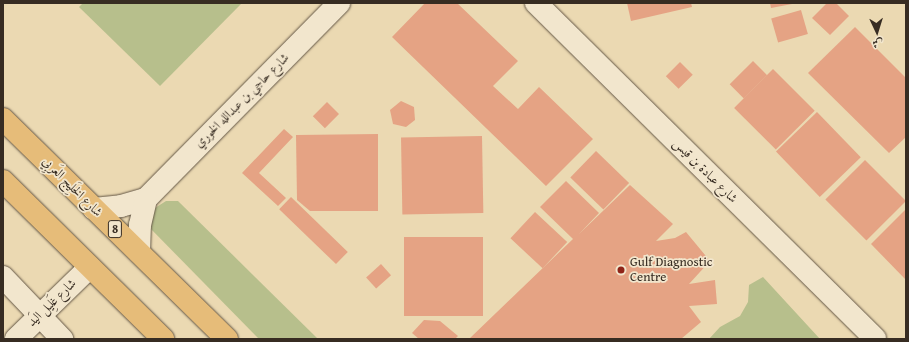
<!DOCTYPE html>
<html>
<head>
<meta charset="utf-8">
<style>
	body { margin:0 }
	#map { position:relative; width:909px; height:342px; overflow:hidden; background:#ebd9b2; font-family:"Gentium Book Plus",Amiri,serif }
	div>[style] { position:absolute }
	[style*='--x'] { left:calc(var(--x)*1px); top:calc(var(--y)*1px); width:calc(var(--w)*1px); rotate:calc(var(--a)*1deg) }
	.green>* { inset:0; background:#b7bf8c }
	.building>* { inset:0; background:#e5a384; transform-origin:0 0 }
	.roads { filter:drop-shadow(0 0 1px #645746) drop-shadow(0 0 1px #645746) }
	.minor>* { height:22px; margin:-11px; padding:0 11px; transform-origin:11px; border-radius:11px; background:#f2e6cd }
	.highway>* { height:22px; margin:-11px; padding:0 11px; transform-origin:11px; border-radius:11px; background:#e6bc79 }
	.dots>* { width:11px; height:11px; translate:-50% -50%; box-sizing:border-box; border:2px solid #f2e6cd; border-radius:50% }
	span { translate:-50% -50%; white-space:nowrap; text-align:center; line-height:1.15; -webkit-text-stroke:3.5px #f2e6cd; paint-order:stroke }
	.shield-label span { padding:1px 3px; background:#f2e6cd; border:1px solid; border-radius:3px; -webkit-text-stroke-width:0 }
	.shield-label { font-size:12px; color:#372c22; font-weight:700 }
	.street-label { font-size:13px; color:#372c22 }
	.poi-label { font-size:13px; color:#372c22 }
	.left { translate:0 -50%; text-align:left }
	.frame { position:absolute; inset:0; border:4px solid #372c22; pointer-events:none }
	.north { position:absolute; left:857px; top:12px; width:40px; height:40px; -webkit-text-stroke:3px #f2e6cd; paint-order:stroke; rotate:176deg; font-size:11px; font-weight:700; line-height:16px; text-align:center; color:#372c22 }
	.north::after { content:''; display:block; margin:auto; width:14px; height:18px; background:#372c22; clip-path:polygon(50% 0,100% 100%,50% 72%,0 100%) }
</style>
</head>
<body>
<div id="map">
	<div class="green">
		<div style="clip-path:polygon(83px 3px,242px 3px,160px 86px,79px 7px)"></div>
		<div style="clip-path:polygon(166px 201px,178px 201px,318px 339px,259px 339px,149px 227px,155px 208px)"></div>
		<div style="clip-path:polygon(763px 277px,820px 339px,709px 339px,720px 327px,740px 316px,748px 302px,749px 285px)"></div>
	</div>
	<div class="building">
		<div style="clip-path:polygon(425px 3px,457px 3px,518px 61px,493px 86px,518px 109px,539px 87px,593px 139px,546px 186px,392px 37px)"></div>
		<div style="clip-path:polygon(627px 3px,691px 3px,692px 7px,631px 21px)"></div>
		<div style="clip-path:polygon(770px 3px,792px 3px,792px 4px,771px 8px)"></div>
		<div style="clip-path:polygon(827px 3px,836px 3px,849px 16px,830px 35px,812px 18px)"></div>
		<div style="left:801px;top:10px;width:25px;height:31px;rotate:74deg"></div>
		<div style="clip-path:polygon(855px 27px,906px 78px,906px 137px,889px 153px,808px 73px)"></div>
		<div style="left:753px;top:61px;width:20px;height:33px;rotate:45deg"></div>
		<div style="left:680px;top:62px;width:18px;height:20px;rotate:45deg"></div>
		<div style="left:773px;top:69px;width:59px;height:55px;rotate:45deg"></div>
		<div style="clip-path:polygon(401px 101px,414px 107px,415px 120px,406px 127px,393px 124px,390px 110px)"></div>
		<div style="left:327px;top:102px;width:17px;height:20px;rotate:45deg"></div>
		<div style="left:817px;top:112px;width:63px;height:57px;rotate:46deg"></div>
		<div style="clip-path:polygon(284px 129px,293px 137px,259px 173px,286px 198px,278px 206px,242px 173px)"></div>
		<div style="clip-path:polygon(378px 134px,378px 211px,310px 211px,297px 200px,296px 135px)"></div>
		<div style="left:482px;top:136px;width:77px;height:81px;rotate:89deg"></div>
		<div style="left:596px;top:151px;width:46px;height:37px;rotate:44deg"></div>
		<div style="left:865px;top:160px;width:58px;height:56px;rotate:45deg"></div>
		<div style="clip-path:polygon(566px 181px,599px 213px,579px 234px,630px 185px,673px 224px,656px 241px,675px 238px,686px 232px,710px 261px,689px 284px,715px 280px,717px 304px,689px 306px,701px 322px,681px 339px,469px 339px,573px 239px,540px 207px)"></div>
		<div style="left:291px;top:197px;width:79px;height:17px;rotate:44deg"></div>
		<div style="clip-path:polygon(906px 209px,906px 280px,871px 244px)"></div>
		<div style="left:535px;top:212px;width:44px;height:36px;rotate:43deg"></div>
		<div style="left:404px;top:237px;width:79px;height:79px"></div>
		<div style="left:381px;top:264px;width:15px;height:20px;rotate:48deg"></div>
		<div style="clip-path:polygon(424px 320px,440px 321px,458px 336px,455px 339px,419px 339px,412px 333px)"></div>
	</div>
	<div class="roads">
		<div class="minor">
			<div style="--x:536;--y:3;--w:477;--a:44.7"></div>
			<div style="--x:94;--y:209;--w:27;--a:-6"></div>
			<div style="--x:121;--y:206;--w:26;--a:-16"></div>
			<div style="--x:146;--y:199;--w:275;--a:-45.4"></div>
			<div style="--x:139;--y:252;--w:27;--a:-88"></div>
			<div style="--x:140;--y:225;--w:27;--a:-77"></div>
			<div style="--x:3;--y:277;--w:86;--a:46.4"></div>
			<div style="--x:16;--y:339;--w:103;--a:-44.2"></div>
		</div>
		<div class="highway">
			<div style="--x:3;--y:119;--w:314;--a:44.5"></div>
			<div style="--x:3;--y:181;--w:225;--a:44.6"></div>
		</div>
	</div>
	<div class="dots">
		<div style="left:621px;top:270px;background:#8f2418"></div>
	</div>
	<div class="shield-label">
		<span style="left:115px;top:229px">8</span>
	</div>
	<div class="street-label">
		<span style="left:242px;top:101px;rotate:-45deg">شارع حاجي بن عبدالله الخوري</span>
		<span style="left:705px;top:171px;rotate:45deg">شارع عبادة بن قيس</span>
		<span style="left:72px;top:187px;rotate:45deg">شارع الخَلِيج العَربِي</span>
		<span style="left:52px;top:303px;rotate:-44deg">شارع غَلِيل اليَد</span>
	</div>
	<div class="poi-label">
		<span class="left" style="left:630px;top:270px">Gulf Diagnostic<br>Centre</span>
	</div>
	<div class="frame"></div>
	<div class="north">ش</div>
</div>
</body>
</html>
